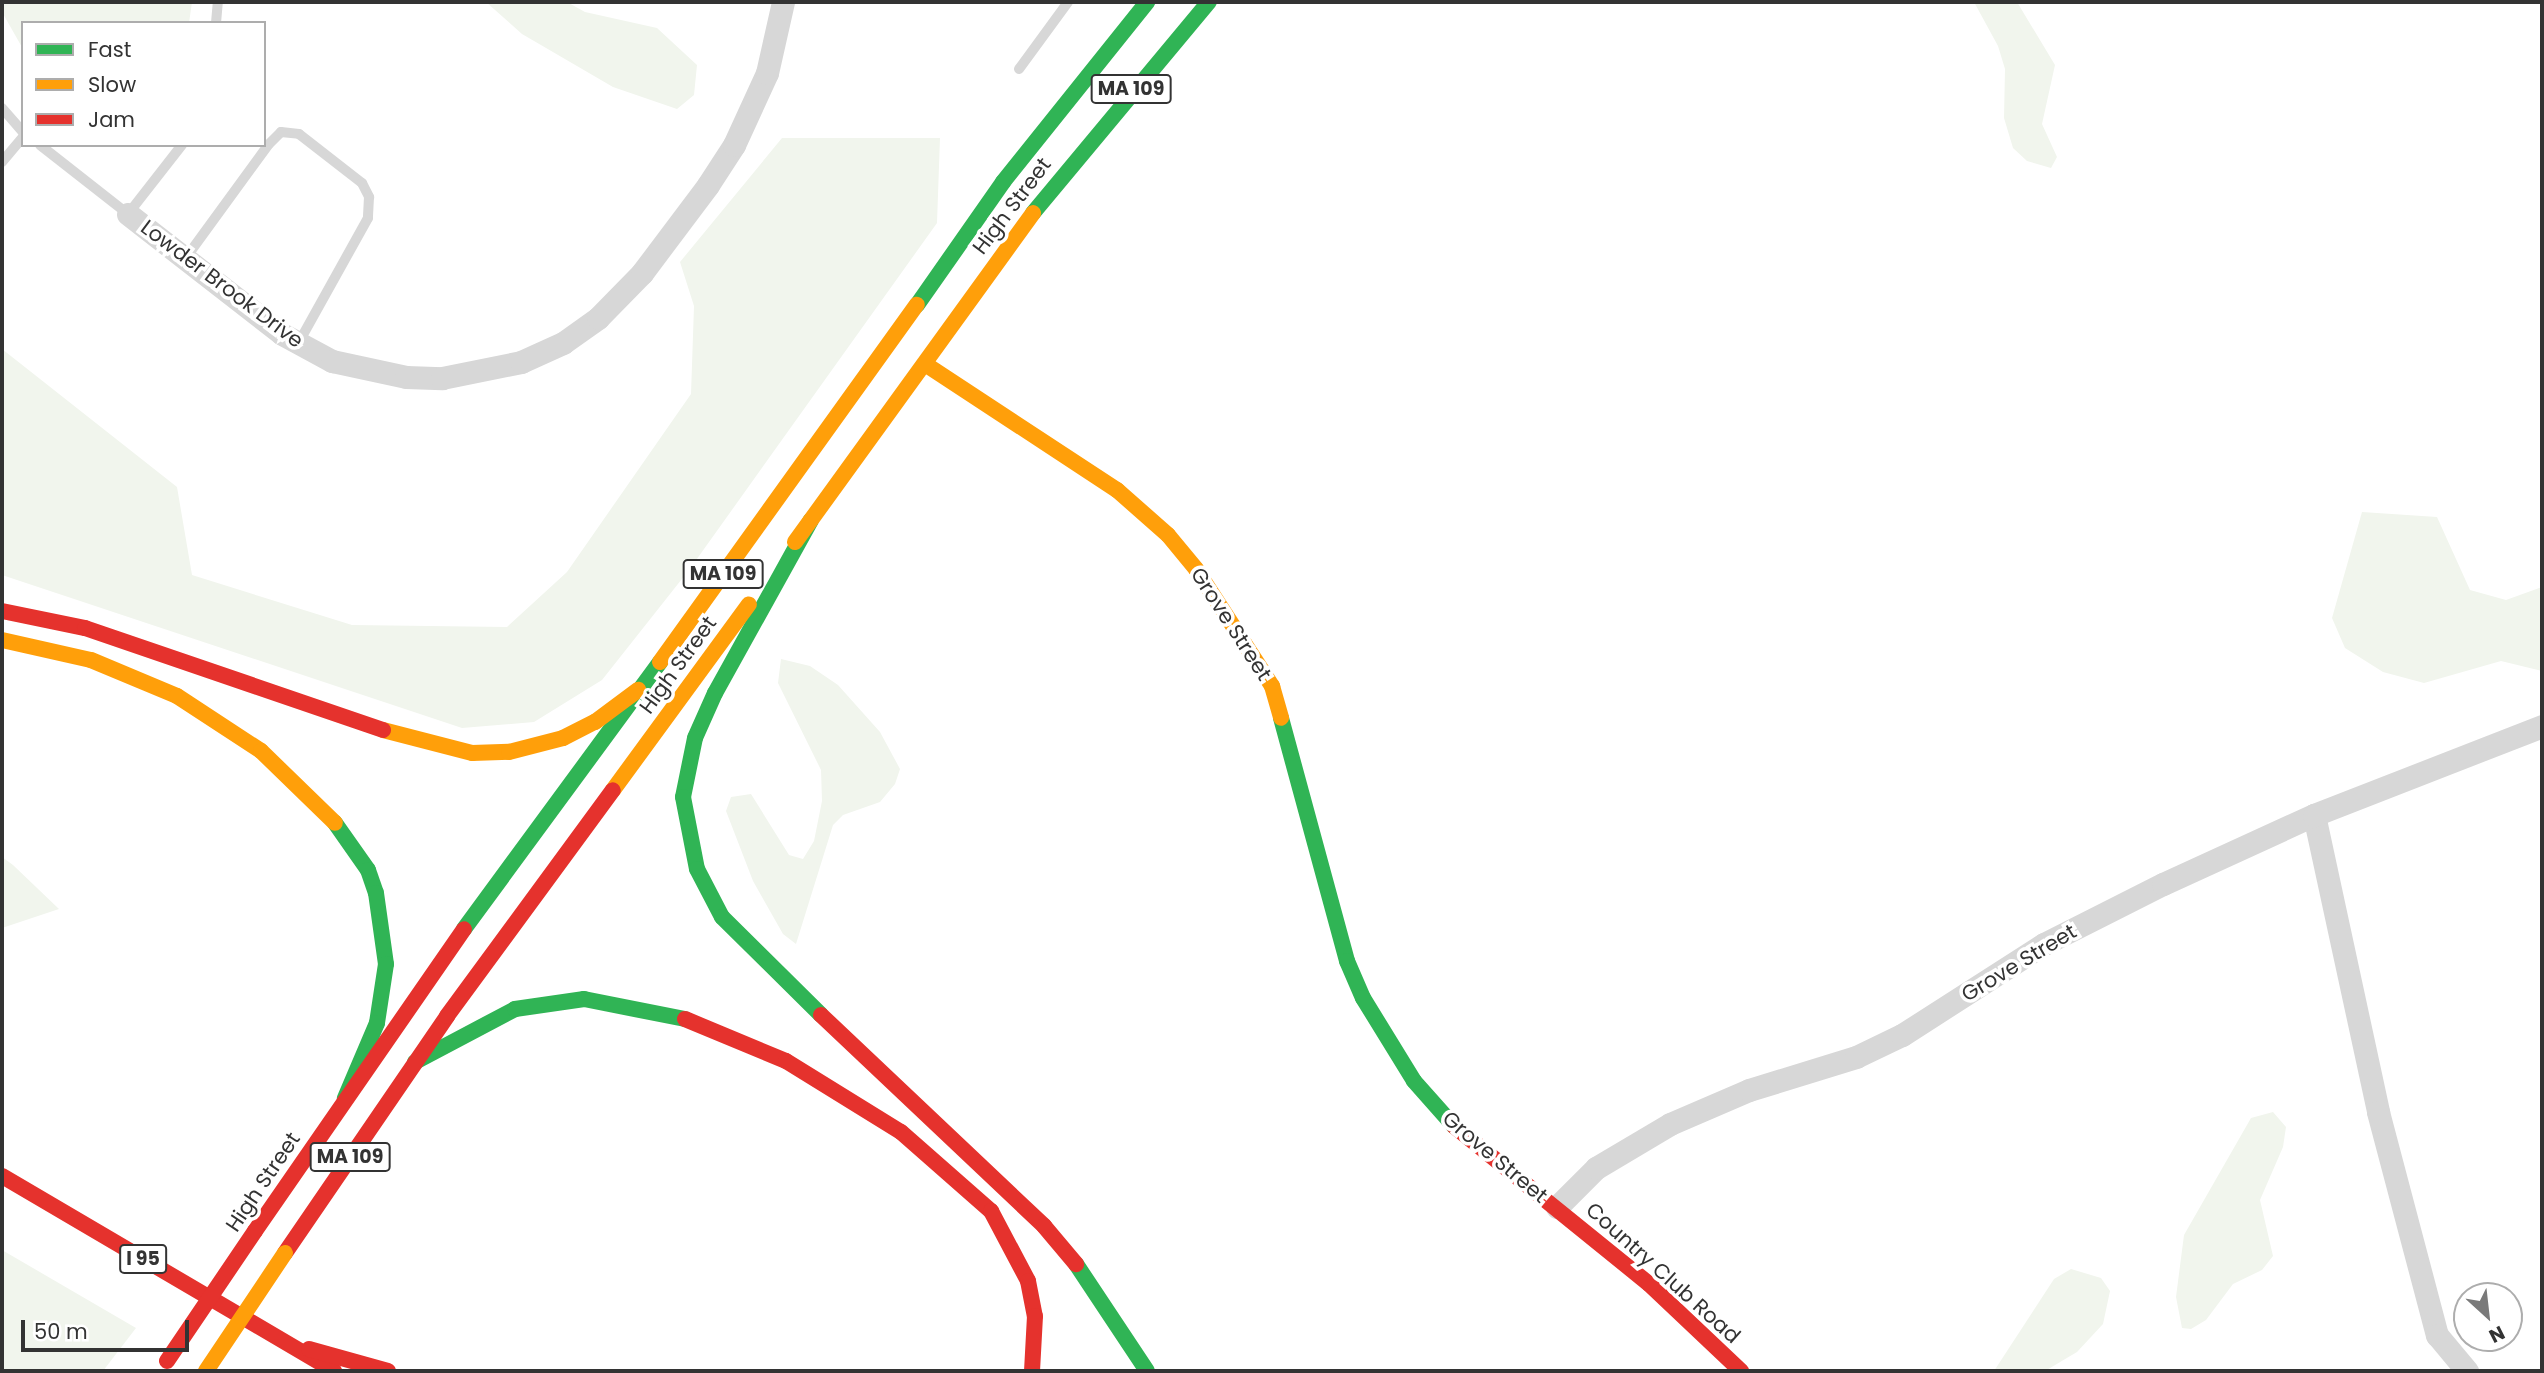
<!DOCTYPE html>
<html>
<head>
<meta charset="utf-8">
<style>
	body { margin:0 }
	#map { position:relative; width:2544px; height:1373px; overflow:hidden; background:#fff; font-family:Poppins,sans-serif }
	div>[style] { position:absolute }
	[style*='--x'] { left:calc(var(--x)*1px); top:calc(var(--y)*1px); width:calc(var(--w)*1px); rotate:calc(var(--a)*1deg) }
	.green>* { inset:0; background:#f1f5ed }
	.lane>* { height:10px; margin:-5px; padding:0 5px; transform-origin:5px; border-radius:5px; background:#d7d7d7 }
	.street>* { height:23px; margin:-11.5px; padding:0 11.5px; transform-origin:11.5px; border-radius:11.5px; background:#d7d7d7 }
	.fast>* { height:16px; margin:-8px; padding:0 8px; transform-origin:8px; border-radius:8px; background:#30b455 }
	.slow>* { height:16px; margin:-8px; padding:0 8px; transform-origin:8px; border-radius:8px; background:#ff9f0a }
	.jam>* { height:16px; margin:-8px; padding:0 8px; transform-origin:8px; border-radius:8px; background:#e5322d }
	.slow-bridge>* { height:16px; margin:-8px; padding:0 8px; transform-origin:8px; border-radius:8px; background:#ff9f0a }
	.jam-bridge>* { height:16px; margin:-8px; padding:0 8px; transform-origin:8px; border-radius:8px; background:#e5322d }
	span { translate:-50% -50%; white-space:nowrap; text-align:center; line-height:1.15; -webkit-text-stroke:7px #fff; paint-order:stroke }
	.shield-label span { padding:2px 5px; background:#fff; border:2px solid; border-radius:5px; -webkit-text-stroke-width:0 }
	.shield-label { font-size:19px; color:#333; font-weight:700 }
	.street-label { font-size:21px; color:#333 }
	.frame { position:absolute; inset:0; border:4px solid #333; pointer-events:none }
	.legend { position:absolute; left:21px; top:21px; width:245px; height:126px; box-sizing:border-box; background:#fff; border:2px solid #adadad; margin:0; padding:9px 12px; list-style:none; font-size:21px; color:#333 }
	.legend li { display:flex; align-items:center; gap:14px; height:35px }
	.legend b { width:35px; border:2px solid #adadad }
	.north { position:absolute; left:2453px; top:1282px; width:70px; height:70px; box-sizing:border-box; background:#fff; border:2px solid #adadad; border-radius:50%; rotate:153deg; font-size:19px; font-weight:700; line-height:28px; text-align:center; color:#333 }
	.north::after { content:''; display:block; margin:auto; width:24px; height:32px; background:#7a7a7a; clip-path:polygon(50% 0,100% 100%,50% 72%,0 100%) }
	.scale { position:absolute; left:21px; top:1320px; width:168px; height:32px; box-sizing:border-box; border:4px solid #333; border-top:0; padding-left:9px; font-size:21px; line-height:24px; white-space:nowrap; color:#333; -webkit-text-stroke:5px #fff; paint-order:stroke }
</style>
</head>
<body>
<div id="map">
	<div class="green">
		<div style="clip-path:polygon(2px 2px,192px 2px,189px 23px,23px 23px,23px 49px,2px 12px)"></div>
		<div style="clip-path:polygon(486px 2px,567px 2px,585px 12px,657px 28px,697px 65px,694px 95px,677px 109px,613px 87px,522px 34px)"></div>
		<div style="clip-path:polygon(1974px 2px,2017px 2px,2055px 65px,2042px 124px,2057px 157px,2051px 168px,2027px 161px,2013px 148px,2004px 118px,2005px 69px,1998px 46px)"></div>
		<div style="clip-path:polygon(782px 138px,940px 138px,937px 223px,689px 570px,602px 680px,534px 722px,462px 728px,2px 575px,2px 349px,177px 487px,192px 575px,352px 625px,507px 627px,567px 572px,691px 394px,694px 306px,680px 262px)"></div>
		<div style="clip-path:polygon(2362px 512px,2437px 517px,2470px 590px,2506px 600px,2542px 587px,2542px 671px,2501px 661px,2424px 683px,2383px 672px,2345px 648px,2332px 618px)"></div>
		<div style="clip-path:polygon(781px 659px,810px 666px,838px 685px,880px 732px,900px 769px,895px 784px,880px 802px,843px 815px,833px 825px,796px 944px,783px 934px,753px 881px,726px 811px,731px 797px,751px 794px,789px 855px,803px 859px,814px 841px,822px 801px,821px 770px,778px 683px)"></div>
		<div style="clip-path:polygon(2px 857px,13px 865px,59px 909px,2px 928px)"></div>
		<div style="clip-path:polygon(2273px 1112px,2286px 1127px,2283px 1147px,2260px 1200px,2273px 1256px,2262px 1270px,2233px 1284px,2206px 1320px,2191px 1329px,2182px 1328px,2176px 1297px,2184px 1235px,2251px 1118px)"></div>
		<div style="clip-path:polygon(2px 1250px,136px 1328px,103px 1371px,2px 1371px)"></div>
		<div style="clip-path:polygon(2071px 1269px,2101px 1278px,2110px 1291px,2103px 1324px,2077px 1352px,2045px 1371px,1994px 1371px,2054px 1279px)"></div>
	</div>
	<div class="lane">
		<div style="--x:216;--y:23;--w:21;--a:-85"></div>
		<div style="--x:1019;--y:69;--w:83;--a:-53.8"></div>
		<div style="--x:2;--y:108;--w:32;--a:49"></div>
		<div style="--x:40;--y:145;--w:112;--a:38.1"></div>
		<div style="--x:128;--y:214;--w:88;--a:-52"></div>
		<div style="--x:2;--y:162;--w:33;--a:-50"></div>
		<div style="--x:185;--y:259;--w:142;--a:-53.9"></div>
		<div style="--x:269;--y:144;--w:17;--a:-45"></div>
		<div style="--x:281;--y:132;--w:18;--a:6"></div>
		<div style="--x:299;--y:134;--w:80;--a:37.9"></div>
		<div style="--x:362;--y:183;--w:16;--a:63"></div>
		<div style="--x:369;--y:197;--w:21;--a:93"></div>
		<div style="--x:368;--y:218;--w:144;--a:119.1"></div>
	</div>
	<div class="street">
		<div style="--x:128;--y:214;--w:195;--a:37.9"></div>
		<div style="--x:282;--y:334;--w:57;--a:28.4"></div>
		<div style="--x:332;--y:361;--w:76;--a:12.2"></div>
		<div style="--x:406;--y:377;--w:36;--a:2"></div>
		<div style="--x:442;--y:378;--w:81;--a:-11.4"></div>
		<div style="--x:521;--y:362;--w:46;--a:-24.3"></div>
		<div style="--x:563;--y:343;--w:43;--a:-35.5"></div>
		<div style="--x:598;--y:318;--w:63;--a:-45.6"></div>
		<div style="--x:642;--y:273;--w:110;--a:-53.1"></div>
		<div style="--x:708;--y:185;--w:48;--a:-57"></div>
		<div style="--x:734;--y:145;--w:79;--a:-65.4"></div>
		<div style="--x:767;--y:73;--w:73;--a:-77.3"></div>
		<div style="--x:2314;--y:815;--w:304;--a:77.8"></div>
		<div style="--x:2378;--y:1112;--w:231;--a:75.2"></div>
		<div style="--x:2437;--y:1335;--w:47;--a:50.2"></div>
		<div style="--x:1557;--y:1207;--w:55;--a:-45"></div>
		<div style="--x:1596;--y:1168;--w:86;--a:-30.7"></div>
		<div style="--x:1670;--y:1124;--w:86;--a:-23.3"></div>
		<div style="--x:1749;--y:1090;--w:112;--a:-17.1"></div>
		<div style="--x:1856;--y:1057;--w:51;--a:-25.6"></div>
		<div style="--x:1902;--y:1035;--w:169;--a:-32.7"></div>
		<div style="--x:2044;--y:944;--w:133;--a:-26.8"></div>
		<div style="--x:2163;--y:884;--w:166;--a:-24.6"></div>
		<div style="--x:2314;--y:815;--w:245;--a:-21.3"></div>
	</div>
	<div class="fast">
		<div style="--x:1033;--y:213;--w:275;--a:-50.2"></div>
		<div style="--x:917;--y:305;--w:150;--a:-55"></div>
		<div style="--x:1003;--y:182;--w:231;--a:-51.3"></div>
		<div style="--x:811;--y:520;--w:198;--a:119"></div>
		<div style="--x:715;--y:693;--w:49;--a:114"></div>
		<div style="--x:695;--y:738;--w:60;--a:101.5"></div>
		<div style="--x:683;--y:797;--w:73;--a:79"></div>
		<div style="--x:697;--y:869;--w:54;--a:62.5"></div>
		<div style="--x:722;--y:917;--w:139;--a:44.7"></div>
		<div style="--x:1281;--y:718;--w:252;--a:74.8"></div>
		<div style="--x:1347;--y:961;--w:40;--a:66.6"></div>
		<div style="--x:1363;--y:998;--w:97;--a:58.4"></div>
		<div style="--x:1414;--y:1081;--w:60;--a:48.4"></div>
		<div style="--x:335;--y:823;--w:57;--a:54.9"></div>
		<div style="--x:368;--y:870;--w:24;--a:71"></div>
		<div style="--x:376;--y:893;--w:72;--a:82"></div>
		<div style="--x:386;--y:964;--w:60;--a:98.7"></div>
		<div style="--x:377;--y:1023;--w:82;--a:113.1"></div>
		<div style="--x:464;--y:929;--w:331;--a:-53.7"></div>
		<div style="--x:415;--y:1062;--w:113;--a:-27.9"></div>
		<div style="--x:515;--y:1009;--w:70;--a:-8.2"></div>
		<div style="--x:584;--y:999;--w:103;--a:11.2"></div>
		<div style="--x:1076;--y:1264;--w:128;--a:56.4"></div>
	</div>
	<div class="slow">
		<div style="--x:925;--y:364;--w:230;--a:33.3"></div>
		<div style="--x:1117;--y:490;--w:68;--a:41.4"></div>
		<div style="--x:1168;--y:535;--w:44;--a:50.5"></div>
		<div style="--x:1196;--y:569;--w:140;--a:57"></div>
		<div style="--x:1272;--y:686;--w:33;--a:74"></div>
		<div style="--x:795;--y:542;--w:406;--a:-54.1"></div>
		<div style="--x:2;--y:640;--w:91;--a:12.7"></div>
		<div style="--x:91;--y:660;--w:93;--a:22.7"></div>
		<div style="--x:177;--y:696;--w:100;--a:33.2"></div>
		<div style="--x:261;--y:751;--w:103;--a:44.2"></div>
		<div style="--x:660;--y:662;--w:440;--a:-54.3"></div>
		<div style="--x:383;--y:730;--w:92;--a:14.5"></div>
		<div style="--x:472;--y:753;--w:37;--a:-2"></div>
		<div style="--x:509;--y:752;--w:56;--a:-14.5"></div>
		<div style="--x:563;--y:738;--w:36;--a:-27"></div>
		<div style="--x:595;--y:722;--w:54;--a:-36.7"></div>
		<div style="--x:613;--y:790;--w:230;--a:-53.8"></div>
	</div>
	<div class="jam">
		<div style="--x:2;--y:611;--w:85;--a:11.6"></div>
		<div style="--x:85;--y:628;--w:315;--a:18.9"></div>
		<div style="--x:821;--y:1015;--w:307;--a:43.4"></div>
		<div style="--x:1044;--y:1226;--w:50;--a:49.9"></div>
		<div style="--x:685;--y:1019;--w:109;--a:22.6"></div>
		<div style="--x:786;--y:1061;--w:135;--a:31.7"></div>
		<div style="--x:901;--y:1132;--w:120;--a:41.3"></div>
		<div style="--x:991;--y:1211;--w:79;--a:62.1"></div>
		<div style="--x:1028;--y:1281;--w:36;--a:79"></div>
		<div style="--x:1035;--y:1316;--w:55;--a:93.1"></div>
		<div style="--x:1454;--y:1126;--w:251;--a:39"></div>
		<div style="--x:1649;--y:1284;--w:127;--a:43.4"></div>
		<div style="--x:2;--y:1176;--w:385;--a:30.4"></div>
		<div style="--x:255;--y:1231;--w:367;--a:-55.3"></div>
		<div style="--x:285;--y:1253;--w:287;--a:-55.6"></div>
		<div style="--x:447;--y:1016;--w:280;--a:-53.7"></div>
		<div style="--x:309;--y:1349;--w:82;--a:15.6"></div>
	</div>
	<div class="slow-bridge">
		<div style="--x:206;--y:1371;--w:142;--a:-56.2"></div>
	</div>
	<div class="jam-bridge">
		<div style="--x:167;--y:1361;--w:157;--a:-55.9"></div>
	</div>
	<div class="shield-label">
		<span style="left:1131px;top:89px">MA 109</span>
		<span style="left:723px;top:574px">MA 109</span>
		<span style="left:350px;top:1157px">MA 109</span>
		<span style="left:143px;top:1259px">I 95</span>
	</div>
	<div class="street-label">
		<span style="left:1012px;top:206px;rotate:-53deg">High Street</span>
		<span style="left:222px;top:284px;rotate:37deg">Lowder Brook Drive</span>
		<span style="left:1231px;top:624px;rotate:57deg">Grove Street</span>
		<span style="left:678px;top:665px;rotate:-54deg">High Street</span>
		<span style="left:2019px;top:963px;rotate:-31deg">Grove Street</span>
		<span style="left:1495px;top:1157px;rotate:40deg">Grove Street</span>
		<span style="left:263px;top:1182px;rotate:-56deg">High Street</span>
		<span style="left:1663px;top:1273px;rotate:42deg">Country Club Road</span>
	</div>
	<div class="frame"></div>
	<ul class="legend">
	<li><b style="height:9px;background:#30b455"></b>Fast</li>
	<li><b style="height:9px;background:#ff9f0a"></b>Slow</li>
	<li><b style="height:9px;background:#e5322d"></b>Jam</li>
	</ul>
	<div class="north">N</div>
	<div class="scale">50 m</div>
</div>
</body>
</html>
